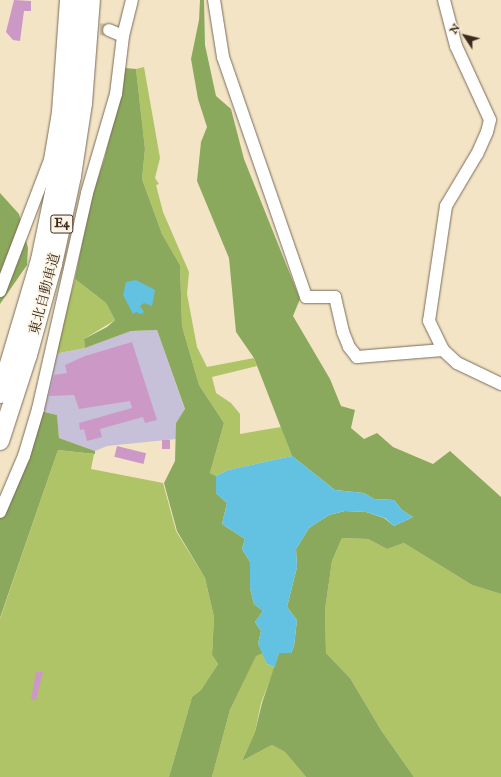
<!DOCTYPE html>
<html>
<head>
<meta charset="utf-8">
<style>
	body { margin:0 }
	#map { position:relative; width:501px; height:777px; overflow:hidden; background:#f3e4c6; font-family:"IM FELL English","Noto Serif JP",serif }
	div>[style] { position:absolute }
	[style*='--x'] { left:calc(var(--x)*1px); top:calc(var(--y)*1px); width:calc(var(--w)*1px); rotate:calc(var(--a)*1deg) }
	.industrial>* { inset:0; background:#c7c0d9 }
	.green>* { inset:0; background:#afc367 }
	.forest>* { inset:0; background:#8ba95c }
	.water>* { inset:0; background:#63c2e1 }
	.building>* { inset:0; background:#cc99c6; transform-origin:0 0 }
	.minor-tunnel>* { height:12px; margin-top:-6px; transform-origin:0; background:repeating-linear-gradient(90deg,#cebfa4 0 12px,transparent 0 18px) }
	.roads { filter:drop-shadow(0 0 1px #7b6b59) drop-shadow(0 0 1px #7b6b59) }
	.minor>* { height:12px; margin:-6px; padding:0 6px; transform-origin:6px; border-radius:6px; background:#fff }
	.highway>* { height:18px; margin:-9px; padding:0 9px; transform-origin:9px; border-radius:9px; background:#fff }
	span { translate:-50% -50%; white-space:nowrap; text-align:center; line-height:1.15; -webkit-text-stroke:3px #fcf5e5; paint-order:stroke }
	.shield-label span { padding:1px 3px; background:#fcf5e5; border:1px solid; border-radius:3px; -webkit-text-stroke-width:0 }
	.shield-label { font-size:13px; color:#3b2a1e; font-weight:700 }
	.street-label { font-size:14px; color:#3b2a1e }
	.north { position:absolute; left:445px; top:16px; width:40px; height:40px; -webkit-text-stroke:3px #fcf5e5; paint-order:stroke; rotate:305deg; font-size:11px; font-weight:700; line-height:16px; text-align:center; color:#3b2a1e }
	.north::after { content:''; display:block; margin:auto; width:14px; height:18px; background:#3b2a1e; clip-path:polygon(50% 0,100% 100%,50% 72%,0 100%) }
</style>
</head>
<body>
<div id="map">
	<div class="industrial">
		<div style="clip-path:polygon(157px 330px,185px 410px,176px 423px,176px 439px,107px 446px,95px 451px,59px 438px,57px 415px,40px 411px,54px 354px,85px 348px,131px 331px)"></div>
	</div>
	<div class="green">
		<div style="clip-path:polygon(144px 67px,160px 158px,155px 178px,159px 184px,156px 185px,163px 212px,189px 272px,187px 294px,197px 347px,207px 367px,254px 358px,257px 366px,212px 377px,216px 393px,231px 403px,240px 414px,240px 434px,281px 427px,292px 456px,228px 470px,216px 476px,210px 473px,224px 423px,199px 385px,182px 326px,180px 265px,162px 234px,142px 179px,145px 149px,136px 69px)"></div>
		<div style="clip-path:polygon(75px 279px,106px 303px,115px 320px,84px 339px,85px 348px,54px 354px)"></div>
		<div style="clip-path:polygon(58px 450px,94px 454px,91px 469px,163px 483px,176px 531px,205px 578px,214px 617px,212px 655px,218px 664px,201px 690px,192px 697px,169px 777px,0 777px,0 619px)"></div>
		<div style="clip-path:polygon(342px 538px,368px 539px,387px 549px,404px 543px,472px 585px,501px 594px,501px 777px,414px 777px,381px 730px,350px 678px,326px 653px,325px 610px,332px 561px)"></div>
		<div style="clip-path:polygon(263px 653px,267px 664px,275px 667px,261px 703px,255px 732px,242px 761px,272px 745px,285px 752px,306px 777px,212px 777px,230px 710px,256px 655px)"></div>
	</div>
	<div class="forest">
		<div style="clip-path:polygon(200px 0,204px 0,205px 45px,216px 96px,231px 109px,244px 159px,300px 299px,293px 316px,330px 379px,341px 406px,355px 410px,351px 428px,364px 439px,377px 433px,393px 447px,433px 464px,450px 451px,501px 497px,501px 594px,472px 585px,404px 543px,387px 549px,368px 539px,342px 538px,332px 561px,325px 610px,326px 653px,350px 678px,381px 730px,414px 777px,306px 777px,285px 752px,272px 745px,242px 761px,255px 732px,262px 703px,279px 653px,291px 653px,294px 646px,297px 620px,287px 607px,297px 567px,296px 549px,309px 528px,329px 515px,345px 511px,366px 512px,384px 518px,394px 526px,413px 517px,402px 510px,394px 500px,374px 499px,364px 493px,335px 490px,292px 456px,254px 358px,236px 332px,229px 258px,197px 181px,201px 142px,207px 127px,198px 99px,191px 59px,199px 20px)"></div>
		<div style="clip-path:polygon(125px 68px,136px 69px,145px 149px,142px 179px,162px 234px,180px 265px,182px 326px,199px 385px,224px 423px,210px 473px,216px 476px,216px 493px,227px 503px,222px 524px,245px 539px,242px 549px,250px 562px,250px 588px,254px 604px,263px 611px,255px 622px,261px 631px,258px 644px,263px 653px,256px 656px,230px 710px,212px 777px,169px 777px,192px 697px,201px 690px,218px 664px,212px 655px,214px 617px,205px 578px,177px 531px,164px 483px,175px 461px,176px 423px,185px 409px,157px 330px,131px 331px,85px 348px,84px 339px,107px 327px,115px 320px,106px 303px,75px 279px,91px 199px,105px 157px)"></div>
		<div style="clip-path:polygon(0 193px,19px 214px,28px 248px,27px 265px,0 304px)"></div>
		<div style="clip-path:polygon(40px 411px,57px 415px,59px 438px,95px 451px,95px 454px,58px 450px,0 618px,0 518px)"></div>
	</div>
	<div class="water">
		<div style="clip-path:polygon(136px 280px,155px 290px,152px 306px,144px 303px,140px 306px,144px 312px,141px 314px,136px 312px,133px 314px,123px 295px,126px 282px)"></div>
		<div style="clip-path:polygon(292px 456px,335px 490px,364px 493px,374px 499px,394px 500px,402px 510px,413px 517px,394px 526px,385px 518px,366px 512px,345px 511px,329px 515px,309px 528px,296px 549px,297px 567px,287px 607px,297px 620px,294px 646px,291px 653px,279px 653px,275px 667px,267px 664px,258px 644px,261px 631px,255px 622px,263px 611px,254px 604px,250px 588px,250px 562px,242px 549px,245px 539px,222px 524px,227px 503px,216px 493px,216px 476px,228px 470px)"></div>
	</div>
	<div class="building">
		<div style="clip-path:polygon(14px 0,31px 1px,31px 11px,24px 11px,20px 41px,13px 40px,6px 32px)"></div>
		<div style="clip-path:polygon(132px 342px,157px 420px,145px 423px,143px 417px,100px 429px,102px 437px,87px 441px,84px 429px,80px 430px,79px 423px,132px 408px,130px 401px,79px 409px,74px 395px,49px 396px,54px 375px,67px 373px,65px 365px,85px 356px)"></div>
		<div style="left:162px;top:440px;width:8px;height:9px"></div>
		<div style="left:117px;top:446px;width:30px;height:11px;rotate:14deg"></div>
		<div style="clip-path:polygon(36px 672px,43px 672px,36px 700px,31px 699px)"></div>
	</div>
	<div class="minor-tunnel">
		<div style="--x:82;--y:28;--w:27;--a:4"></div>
	</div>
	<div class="roads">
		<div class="minor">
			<div style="--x:214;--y:0;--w:58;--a:81"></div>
			<div style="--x:223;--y:57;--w:254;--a:70.9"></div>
			<div style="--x:306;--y:297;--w:29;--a:0"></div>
			<div style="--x:335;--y:297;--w:36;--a:77"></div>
			<div style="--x:343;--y:332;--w:16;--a:68"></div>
			<div style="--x:349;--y:347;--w:13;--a:51"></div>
			<div style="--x:357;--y:357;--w:86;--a:-4.7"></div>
			<div style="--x:444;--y:0;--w:48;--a:75.4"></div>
			<div style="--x:456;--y:46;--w:81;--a:65.3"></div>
			<div style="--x:490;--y:120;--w:12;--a:104"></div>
			<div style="--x:487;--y:132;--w:24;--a:114"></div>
			<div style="--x:477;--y:154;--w:61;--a:120.8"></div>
			<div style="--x:446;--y:206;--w:116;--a:98.4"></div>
			<div style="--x:429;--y:321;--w:32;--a:64"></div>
			<div style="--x:443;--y:350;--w:19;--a:43"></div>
			<div style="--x:457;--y:363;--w:49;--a:25.5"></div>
			<div style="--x:109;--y:30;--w:15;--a:23"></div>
			<div style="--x:0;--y:291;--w:140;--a:-69.1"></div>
			<div style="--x:50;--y:160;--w:49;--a:-80.5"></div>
			<div style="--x:58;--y:112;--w:112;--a:-85.9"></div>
			<div style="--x:0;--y:512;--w:61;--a:-66.8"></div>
			<div style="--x:24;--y:456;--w:49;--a:-73.4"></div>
			<div style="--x:38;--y:409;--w:221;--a:-77.2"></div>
			<div style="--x:87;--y:193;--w:103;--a:-73.7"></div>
			<div style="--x:116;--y:94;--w:58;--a:-83.1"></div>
			<div style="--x:123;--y:36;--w:37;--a:-76"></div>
		</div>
		<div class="highway">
			<div style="--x:0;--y:394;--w:140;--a:-73.4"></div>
			<div style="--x:40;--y:260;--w:89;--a:-78.3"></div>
			<div style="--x:58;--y:173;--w:75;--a:-80"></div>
			<div style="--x:71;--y:99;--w:99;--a:-86"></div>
			<div style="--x:0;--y:441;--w:90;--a:-72"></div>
			<div style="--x:28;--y:355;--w:94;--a:-74.6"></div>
			<div style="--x:53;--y:264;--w:90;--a:-77.8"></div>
			<div style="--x:72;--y:176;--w:74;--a:-81.4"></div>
			<div style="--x:83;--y:103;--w:103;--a:-85.6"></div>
		</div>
	</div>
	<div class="shield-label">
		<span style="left:62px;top:224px">E4</span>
	</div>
	<div class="street-label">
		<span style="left:45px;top:294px;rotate:-75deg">東北自動車道</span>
	</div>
	<div class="north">N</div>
</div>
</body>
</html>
